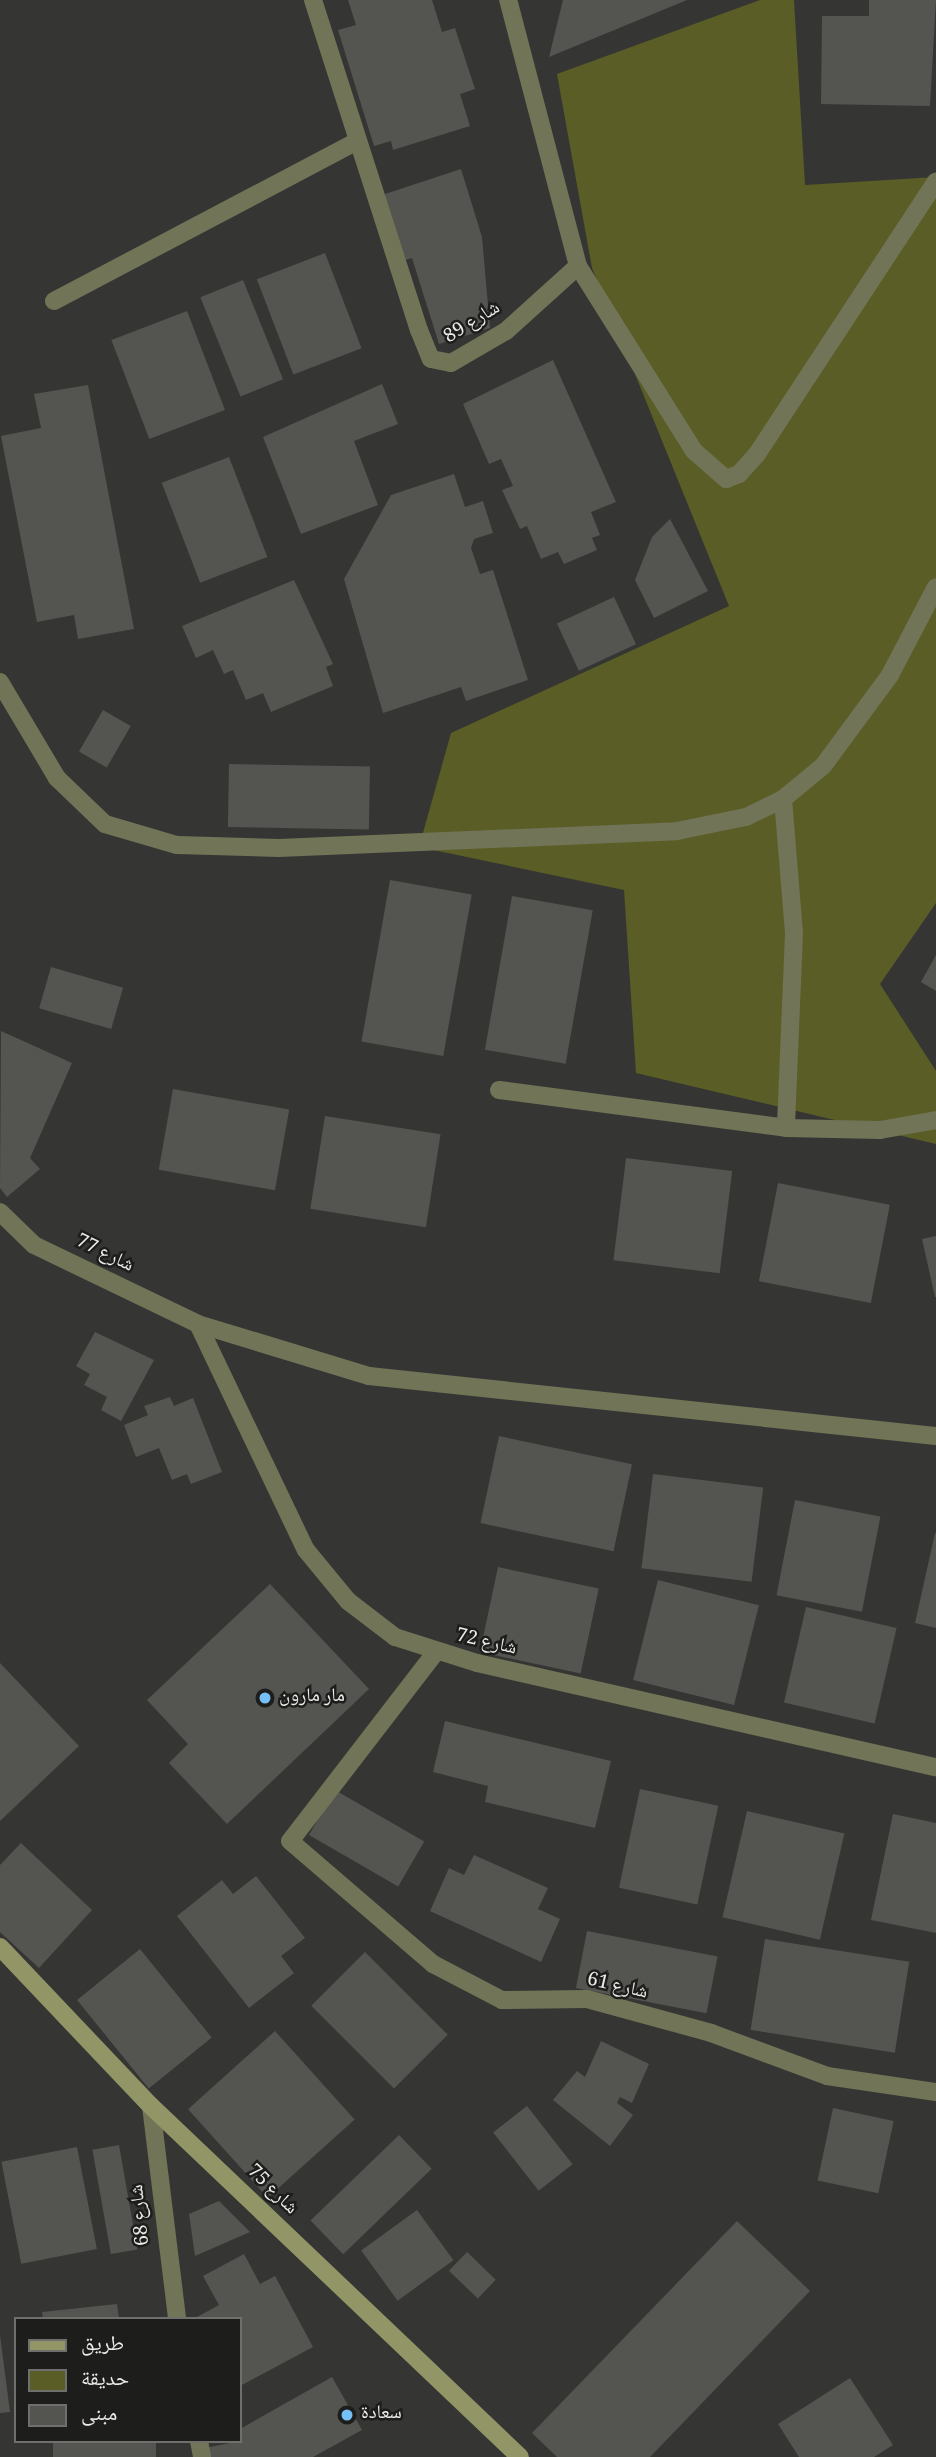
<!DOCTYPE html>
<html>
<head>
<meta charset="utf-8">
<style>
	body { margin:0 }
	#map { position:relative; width:936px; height:2457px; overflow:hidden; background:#353633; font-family:Georgia,"Noto Naskh Arabic",serif }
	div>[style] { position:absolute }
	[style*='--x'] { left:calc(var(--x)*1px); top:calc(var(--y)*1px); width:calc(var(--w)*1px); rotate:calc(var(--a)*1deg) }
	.green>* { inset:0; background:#5a5d25 }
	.building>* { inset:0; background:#545451; transform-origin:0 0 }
	.street>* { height:18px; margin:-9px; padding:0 9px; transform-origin:9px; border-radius:9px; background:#717457 }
	.secondary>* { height:18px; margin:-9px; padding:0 9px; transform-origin:9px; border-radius:9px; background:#929667 }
	.dots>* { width:19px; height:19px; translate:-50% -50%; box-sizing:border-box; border:4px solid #1d1d1c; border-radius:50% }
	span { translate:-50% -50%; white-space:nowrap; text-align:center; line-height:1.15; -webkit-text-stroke:5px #1d1d1c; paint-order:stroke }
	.street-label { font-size:19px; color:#ebecea }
	.poi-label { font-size:19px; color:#ebecea }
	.left { translate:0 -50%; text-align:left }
	.legend { position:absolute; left:14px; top:2317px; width:228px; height:126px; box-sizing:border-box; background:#1d1d1c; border:2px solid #6f706e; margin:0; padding:9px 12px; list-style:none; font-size:21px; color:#ebecea }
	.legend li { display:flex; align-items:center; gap:14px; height:35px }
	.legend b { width:35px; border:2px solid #6f706e }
</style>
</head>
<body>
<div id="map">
	<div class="green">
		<div style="clip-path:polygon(760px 0,794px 0,805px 185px,936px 177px,936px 903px,880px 984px,936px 1071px,936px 1144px,636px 1073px,624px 890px,419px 847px,451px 733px,729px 606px,592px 268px,557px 74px)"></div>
	</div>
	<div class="building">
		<div style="clip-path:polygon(348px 0,432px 0,442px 32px,455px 28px,475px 89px,460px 94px,470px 126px,393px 150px,391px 141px,374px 146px,338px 30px,356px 25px)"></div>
		<div style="clip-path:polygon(563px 0,687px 0,549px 57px)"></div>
		<div style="clip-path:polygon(869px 0,936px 0,930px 106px,821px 104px,822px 16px,869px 16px)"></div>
		<div style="clip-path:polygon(461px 169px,482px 237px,490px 328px,439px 344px,412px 258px,402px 261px,382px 195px)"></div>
		<div style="left:325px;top:253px;width:102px;height:73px;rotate:69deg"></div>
		<div style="left:243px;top:280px;width:107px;height:46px;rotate:68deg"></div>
		<div style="left:187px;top:311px;width:106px;height:81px;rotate:69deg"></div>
		<div style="clip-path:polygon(553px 360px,616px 502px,591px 512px,600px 535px,592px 538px,597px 550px,564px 564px,558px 552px,541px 559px,527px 526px,520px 529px,502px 490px,513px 486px,501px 459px,489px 464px,463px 404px)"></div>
		<div style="clip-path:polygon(382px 384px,398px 424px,354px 441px,378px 505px,301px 534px,263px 437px)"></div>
		<div style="clip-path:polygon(88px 385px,134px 629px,78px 639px,74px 615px,37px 622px,1px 436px,41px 428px,34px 394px)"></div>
		<div style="left:229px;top:457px;width:107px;height:72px;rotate:69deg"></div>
		<div style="clip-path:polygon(454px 474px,465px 507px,483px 501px,493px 533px,474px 539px,471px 548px,480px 574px,493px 570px,528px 680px,466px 701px,461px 687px,383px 713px,344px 579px,391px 495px)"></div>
		<div style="clip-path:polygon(670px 519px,708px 591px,654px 618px,635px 580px,652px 537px)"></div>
		<div style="clip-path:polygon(294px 580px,333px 664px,326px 667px,333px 686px,271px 712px,263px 693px,246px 700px,233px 670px,224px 674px,213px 650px,196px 658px,182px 626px)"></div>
		<div style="left:614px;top:597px;width:52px;height:63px;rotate:65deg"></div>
		<div style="left:103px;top:710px;width:32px;height:48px;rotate:30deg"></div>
		<div style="left:229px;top:764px;width:141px;height:63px;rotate:1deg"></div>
		<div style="left:390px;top:880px;width:83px;height:164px;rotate:10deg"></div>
		<div style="left:512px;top:896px;width:82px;height:156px;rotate:10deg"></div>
		<div style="clip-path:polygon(936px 955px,936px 991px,921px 982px)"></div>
		<div style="left:51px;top:967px;width:75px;height:43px;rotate:16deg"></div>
		<div style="clip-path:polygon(1px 1031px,72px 1063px,30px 1158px,40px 1169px,7px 1197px,0 1188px)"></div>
		<div style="left:173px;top:1089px;width:118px;height:82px;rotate:10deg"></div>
		<div style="left:325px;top:1116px;width:117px;height:94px;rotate:9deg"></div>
		<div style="left:626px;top:1158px;width:107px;height:103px;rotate:7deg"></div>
		<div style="left:778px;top:1183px;width:114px;height:100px;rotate:11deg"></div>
		<div style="clip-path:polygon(936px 1236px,936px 1297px,935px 1297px,922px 1239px)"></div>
		<div style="clip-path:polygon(95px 1332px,154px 1360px,121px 1421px,101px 1410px,107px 1397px,84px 1385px,90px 1374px,76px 1366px)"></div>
		<div style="clip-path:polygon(170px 1397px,174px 1406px,193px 1398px,222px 1472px,191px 1484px,187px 1474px,172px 1480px,159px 1448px,136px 1457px,124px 1425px,148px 1415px,144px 1406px)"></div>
		<div style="left:499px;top:1436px;width:136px;height:89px;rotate:12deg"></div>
		<div style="left:653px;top:1474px;width:111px;height:95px;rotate:7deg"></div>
		<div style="left:795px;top:1500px;width:87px;height:97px;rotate:11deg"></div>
		<div style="clip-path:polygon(935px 1533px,936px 1533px,936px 1628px,915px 1623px)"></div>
		<div style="left:498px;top:1567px;width:103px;height:87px;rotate:12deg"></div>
		<div style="left:658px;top:1580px;width:104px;height:103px;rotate:14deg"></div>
		<div style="clip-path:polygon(270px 1584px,369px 1689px,227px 1824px,169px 1763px,188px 1744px,147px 1700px)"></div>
		<div style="left:806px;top:1607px;width:93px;height:98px;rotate:13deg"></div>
		<div style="clip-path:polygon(0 1663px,79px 1746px,0 1821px)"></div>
		<div style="clip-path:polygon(445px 1721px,611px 1761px,595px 1828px,485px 1802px,488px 1786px,433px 1772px)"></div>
		<div style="left:640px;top:1789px;width:80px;height:101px;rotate:12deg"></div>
		<div style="left:335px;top:1790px;width:103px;height:52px;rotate:30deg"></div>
		<div style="left:747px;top:1811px;width:100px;height:109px;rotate:13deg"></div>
		<div style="clip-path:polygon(893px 1814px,936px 1823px,936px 1933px,871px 1920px)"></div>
		<div style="clip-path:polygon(21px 1843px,92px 1910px,39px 1968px,0 1932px,0 1865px)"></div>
		<div style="clip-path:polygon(474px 1855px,548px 1888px,538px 1909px,560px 1919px,541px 1962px,430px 1911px,449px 1868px,464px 1875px)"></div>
		<div style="clip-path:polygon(256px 1876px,305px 1938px,281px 1956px,294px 1973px,249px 2008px,177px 1916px,222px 1880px,233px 1894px)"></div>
		<div style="left:587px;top:1931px;width:133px;height:58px;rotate:11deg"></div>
		<div style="left:765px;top:1939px;width:146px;height:92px;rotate:9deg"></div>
		<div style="left:140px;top:1949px;width:114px;height:81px;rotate:51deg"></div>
		<div style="left:365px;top:1952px;width:117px;height:76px;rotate:45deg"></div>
		<div style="left:275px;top:2031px;width:119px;height:117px;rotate:48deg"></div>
		<div style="clip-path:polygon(601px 2041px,649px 2064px,632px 2103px,620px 2097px,617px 2103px,633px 2115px,610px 2146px,553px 2100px,577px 2071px,585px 2077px)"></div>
		<div style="left:527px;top:2106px;width:74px;height:43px;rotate:52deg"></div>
		<div style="left:833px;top:2108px;width:62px;height:74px;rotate:12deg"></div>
		<div style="left:399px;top:2135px;width:47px;height:123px;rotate:46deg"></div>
		<div style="left:119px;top:2145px;width:106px;height:27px;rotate:80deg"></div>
		<div style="left:77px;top:2147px;width:104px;height:77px;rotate:79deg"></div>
		<div style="clip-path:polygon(219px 2201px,250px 2232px,195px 2256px,189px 2214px)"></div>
		<div style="left:417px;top:2210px;width:62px;height:69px;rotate:54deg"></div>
		<div style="clip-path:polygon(737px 2221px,810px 2291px,650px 2457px,557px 2457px,532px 2433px)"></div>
		<div style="left:467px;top:2252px;width:40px;height:26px;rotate:44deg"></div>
		<div style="clip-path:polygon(244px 2254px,260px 2284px,275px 2276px,313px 2347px,240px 2386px,240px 2319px,197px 2317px,219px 2305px,203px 2276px)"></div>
		<div style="clip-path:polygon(117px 2304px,119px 2319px,43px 2319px,42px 2312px)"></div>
		<div style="clip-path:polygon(0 2335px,10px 2412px,0 2413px)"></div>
		<div style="clip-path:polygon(332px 2377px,362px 2430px,313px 2457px,211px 2457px,205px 2448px,240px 2441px,240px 2429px)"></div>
		<div style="clip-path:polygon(850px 2378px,893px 2445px,874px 2457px,799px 2457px,778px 2424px)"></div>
		<div style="left:53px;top:2441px;width:103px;height:16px"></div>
	</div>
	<div class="street">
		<div style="--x:313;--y:0;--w:347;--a:72.2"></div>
		<div style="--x:419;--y:330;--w:31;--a:68"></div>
		<div style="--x:431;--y:359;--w:20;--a:11"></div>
		<div style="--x:451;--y:363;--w:64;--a:-30.2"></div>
		<div style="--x:506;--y:331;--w:97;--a:-42.1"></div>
		<div style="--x:578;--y:266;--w:275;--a:-104.7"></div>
		<div style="--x:578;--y:266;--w:218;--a:57.9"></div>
		<div style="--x:694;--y:451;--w:43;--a:41.2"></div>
		<div style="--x:726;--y:479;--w:14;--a:-21"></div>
		<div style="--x:739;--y:474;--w:27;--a:-48"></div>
		<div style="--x:757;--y:454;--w:326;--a:-56.7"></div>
		<div style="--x:54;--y:301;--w:339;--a:-27.8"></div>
		<div style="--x:0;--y:682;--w:112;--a:59.3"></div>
		<div style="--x:57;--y:778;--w:66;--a:43.8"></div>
		<div style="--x:105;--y:824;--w:75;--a:16.3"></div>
		<div style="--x:177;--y:845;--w:102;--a:1.7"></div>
		<div style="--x:279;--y:848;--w:398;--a:-2.4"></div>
		<div style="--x:677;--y:831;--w:70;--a:-11.5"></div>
		<div style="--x:746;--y:817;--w:41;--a:-25.9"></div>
		<div style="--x:783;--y:799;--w:52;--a:-39.5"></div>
		<div style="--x:823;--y:766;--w:113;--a:-53.6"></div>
		<div style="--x:890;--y:675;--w:99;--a:-62.4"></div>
		<div style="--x:783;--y:799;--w:135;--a:85.3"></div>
		<div style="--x:794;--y:934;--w:194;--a:92.4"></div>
		<div style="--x:499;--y:1090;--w:290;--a:7.5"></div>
		<div style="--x:786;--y:1128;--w:94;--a:1.2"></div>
		<div style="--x:880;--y:1130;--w:57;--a:-10.1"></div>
		<div style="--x:0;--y:1212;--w:47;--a:44.1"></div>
		<div style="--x:34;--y:1245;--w:182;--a:25.7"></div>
		<div style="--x:198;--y:1324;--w:179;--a:16.9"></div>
		<div style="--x:369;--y:1376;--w:570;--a:6.04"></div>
		<div style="--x:198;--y:1324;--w:250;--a:64.5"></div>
		<div style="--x:306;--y:1550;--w:66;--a:50.5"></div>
		<div style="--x:348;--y:1601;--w:59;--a:37.5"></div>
		<div style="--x:395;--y:1637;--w:86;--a:17.6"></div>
		<div style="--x:477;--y:1663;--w:471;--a:12.8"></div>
		<div style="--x:435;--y:1653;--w:237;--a:127.6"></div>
		<div style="--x:290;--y:1841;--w:189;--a:40.7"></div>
		<div style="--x:433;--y:1964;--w:78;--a:27.6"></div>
		<div style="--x:502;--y:2000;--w:85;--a:-0.7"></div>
		<div style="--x:587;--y:1999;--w:129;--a:15.3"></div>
		<div style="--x:711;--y:2033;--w:124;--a:20.3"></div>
		<div style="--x:827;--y:2076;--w:110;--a:8.4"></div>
		<div style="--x:151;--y:2106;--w:215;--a:83"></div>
		<div style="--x:199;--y:2441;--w:16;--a:79"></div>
	</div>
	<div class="secondary">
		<div style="--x:0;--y:1947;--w:219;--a:46.5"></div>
		<div style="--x:151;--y:2106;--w:509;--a:43.57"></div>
	</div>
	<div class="dots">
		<div style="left:265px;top:1698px;background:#75c0f6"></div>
		<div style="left:347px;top:2415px;background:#75c0f6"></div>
	</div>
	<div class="street-label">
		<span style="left:473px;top:324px;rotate:-32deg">شارع 89</span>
		<span style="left:104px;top:1255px;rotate:26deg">شارع 77</span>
		<span style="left:486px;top:1644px;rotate:13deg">شارع 72</span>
		<span style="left:617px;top:1988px;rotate:13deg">شارع 61</span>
		<span style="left:271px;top:2191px;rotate:44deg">شارع 75</span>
		<span style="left:142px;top:2215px;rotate:-96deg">شارع 68</span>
	</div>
	<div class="poi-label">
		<span class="left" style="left:279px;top:1698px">مار مارون</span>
		<span class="left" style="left:361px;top:2415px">سعادة</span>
	</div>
	<ul class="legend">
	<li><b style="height:9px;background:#929667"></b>طريق</li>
	<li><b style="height:19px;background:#5a5d25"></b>حديقة</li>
	<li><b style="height:19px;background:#545451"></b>مبنى</li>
	</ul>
</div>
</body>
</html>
